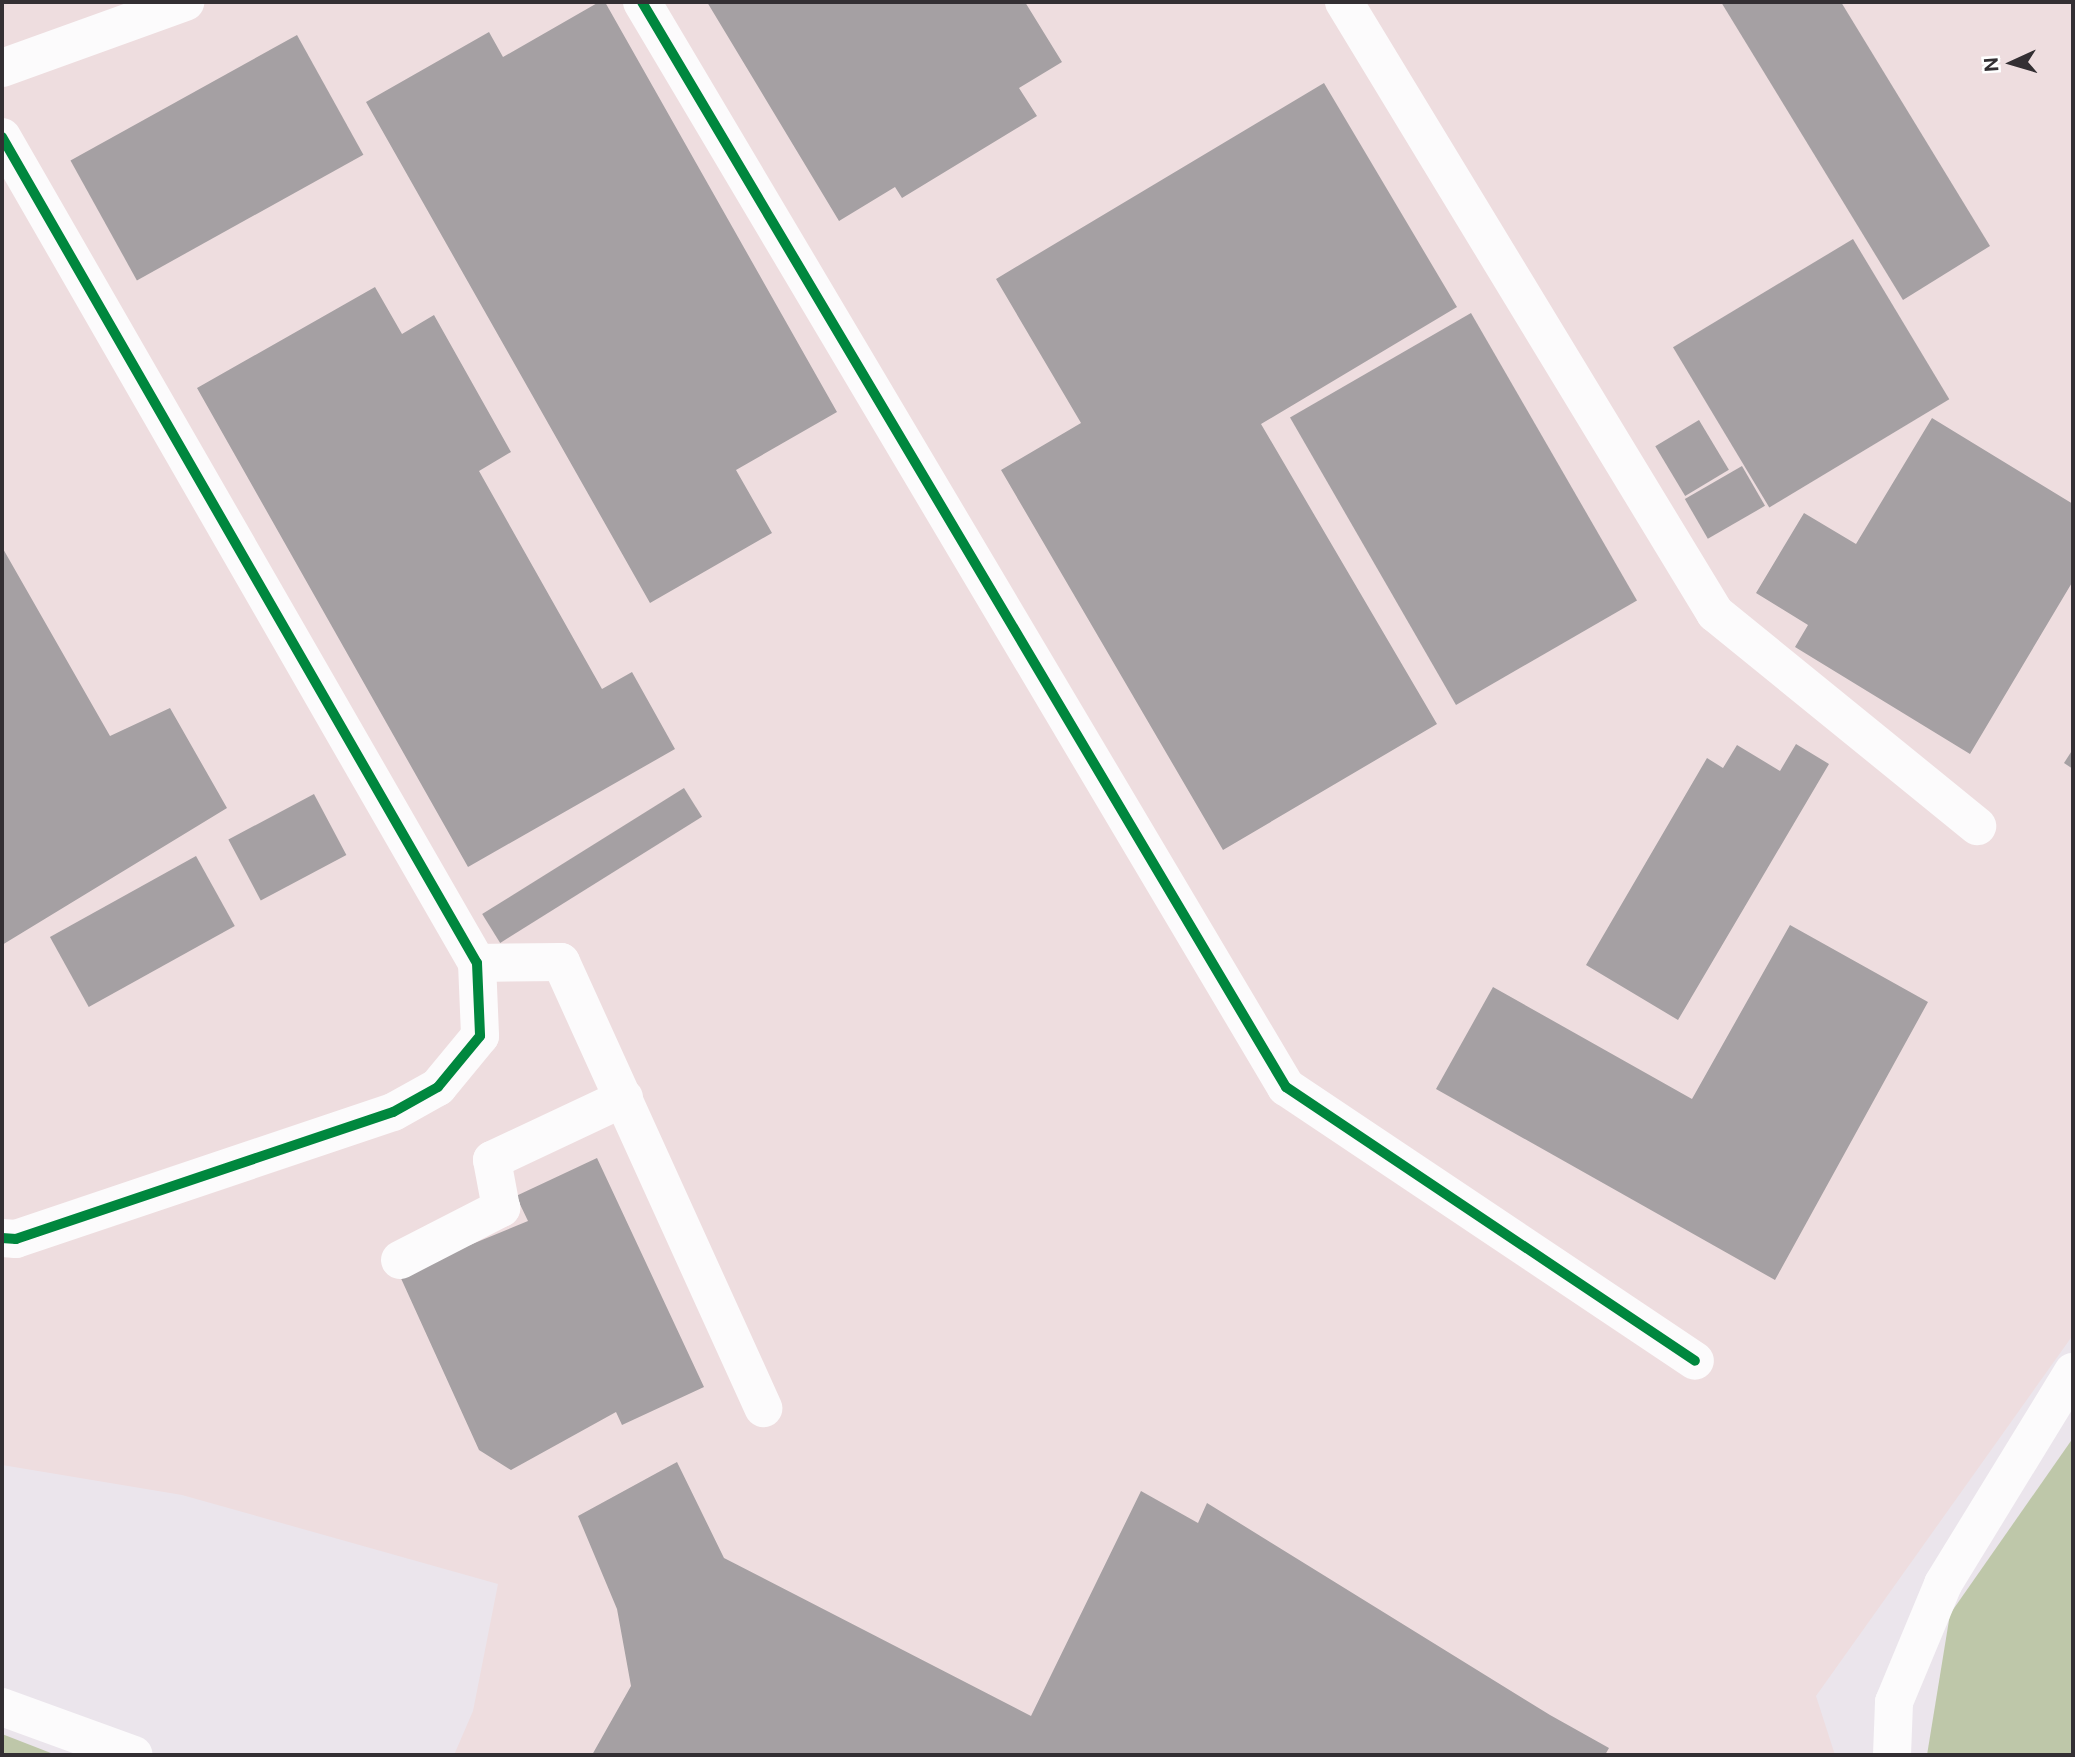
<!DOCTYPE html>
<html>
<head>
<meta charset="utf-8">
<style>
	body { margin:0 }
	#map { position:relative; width:2075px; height:1757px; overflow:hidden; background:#ebe5ec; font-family:"Public Sans",sans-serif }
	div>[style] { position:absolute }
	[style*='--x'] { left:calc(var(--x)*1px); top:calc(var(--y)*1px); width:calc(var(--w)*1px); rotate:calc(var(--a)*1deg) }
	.industrial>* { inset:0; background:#eedddf }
	.forest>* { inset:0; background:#bec7a9 }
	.building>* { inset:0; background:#a5a0a3; transform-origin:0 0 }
	.minor>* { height:38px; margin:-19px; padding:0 19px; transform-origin:19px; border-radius:19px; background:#fcfbfc }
	.cycleway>* { height:10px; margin:-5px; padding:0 5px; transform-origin:5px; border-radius:5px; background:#00873e }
	span { translate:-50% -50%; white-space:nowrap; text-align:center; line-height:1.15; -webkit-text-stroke:7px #fff; paint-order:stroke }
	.frame { position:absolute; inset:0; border:4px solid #332f33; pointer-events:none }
	.north { position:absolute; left:1977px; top:28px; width:70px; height:70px; -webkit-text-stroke:5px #fff; paint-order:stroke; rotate:266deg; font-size:19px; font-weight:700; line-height:28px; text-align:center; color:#332f33 }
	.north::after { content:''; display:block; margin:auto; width:24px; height:32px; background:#332f33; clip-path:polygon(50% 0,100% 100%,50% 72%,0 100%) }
</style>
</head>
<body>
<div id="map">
	<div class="industrial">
		<div style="clip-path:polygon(2px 2px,2073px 2px,2073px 1335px,1816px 1696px,1835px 1755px,454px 1755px,473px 1711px,498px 1584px,182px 1495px,2px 1465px)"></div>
	</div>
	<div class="forest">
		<div style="clip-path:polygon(2073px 1438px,2073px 1755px,1927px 1755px,1950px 1614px)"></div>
		<div style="clip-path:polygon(2px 1734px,56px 1755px,2px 1755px)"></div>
	</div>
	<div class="building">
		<div style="clip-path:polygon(599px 2px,605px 2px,837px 412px,736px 470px,772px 533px,650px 603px,366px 102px,489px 32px,503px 57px)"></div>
		<div style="clip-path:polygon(707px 2px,1025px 2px,1062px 62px,1019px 88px,1037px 116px,902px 198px,895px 187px,839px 221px)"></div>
		<div style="clip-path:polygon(1721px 2px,1841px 2px,1990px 246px,1903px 300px)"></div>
		<div style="left:297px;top:35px;width:137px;height:259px;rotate:61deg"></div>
		<div style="clip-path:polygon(1324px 83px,1457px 307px,1261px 424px,1437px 724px,1223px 850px,1001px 470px,1081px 423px,996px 279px)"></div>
		<div style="left:1853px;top:239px;width:187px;height:210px;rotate:59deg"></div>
		<div style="clip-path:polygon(375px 287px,402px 334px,434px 315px,511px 452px,479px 471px,602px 689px,632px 672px,675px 749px,468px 867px,197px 388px)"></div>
		<div style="left:1471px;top:313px;width:332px;height:209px;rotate:60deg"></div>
		<div style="clip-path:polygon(1932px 418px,2073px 504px,2073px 581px,1970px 754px,1795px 647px,1808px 625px,1756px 593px,1804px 513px,1856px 544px)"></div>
		<div style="left:1699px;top:420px;width:58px;height:51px;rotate:59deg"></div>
		<div style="left:1742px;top:466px;width:46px;height:66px;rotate:60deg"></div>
		<div style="clip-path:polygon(2px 547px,110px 736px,170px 708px,227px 808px,2px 945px)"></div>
		<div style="clip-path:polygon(1796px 744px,1829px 764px,1678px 1020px,1586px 965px,1707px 758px,1723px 768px,1737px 745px,1780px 771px)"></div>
		<div style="clip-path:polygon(2073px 749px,2073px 769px,2064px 763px)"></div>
		<div style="left:684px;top:788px;width:34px;height:238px;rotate:58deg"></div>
		<div style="left:314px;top:794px;width:69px;height:97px;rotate:62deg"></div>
		<div style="left:196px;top:856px;width:80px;height:167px;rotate:61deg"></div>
		<div style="clip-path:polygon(1790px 925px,1928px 1002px,1775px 1280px,1436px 1089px,1493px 987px,1692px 1099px)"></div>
		<div style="clip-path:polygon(597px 1158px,704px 1387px,622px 1425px,616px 1412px,511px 1470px,479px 1450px,399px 1274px,528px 1221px,516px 1196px)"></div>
		<div style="clip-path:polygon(677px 1462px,724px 1558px,1031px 1716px,1141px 1491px,1198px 1523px,1207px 1503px,1550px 1715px,1609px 1748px,1605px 1755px,592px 1755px,631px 1686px,617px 1609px,578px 1516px)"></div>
	</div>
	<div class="minor">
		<div style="--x:642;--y:2;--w:1262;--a:59.31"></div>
		<div style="--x:1286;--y:1087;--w:492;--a:33.8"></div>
		<div style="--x:1344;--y:2;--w:715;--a:58.73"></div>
		<div style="--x:1715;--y:613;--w:338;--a:39.1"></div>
		<div style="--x:2;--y:68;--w:195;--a:-19.8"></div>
		<div style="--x:2;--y:137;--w:953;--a:60.1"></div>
		<div style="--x:477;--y:963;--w:73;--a:87.6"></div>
		<div style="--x:480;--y:1036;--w:66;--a:129.5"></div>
		<div style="--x:438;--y:1087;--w:51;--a:150.9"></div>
		<div style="--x:393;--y:1112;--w:398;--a:161.4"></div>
		<div style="--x:16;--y:1239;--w:14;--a:-176"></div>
		<div style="--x:477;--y:963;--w:84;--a:-0.7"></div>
		<div style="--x:561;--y:962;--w:490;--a:65.6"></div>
		<div style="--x:400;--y:1260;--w:114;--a:-27.2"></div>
		<div style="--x:501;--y:1208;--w:49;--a:-100.6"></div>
		<div style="--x:492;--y:1160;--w:146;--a:-25.2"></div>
		<div style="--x:2;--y:1707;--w:140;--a:20"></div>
		<div style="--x:1892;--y:1755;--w:53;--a:-87.8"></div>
		<div style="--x:1894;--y:1702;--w:128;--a:-67.4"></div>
		<div style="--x:1943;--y:1584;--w:249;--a:-58.5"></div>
	</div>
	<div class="cycleway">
		<div style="--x:642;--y:2;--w:1262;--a:59.31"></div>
		<div style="--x:1286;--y:1087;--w:492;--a:33.8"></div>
		<div style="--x:2;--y:137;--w:953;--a:60.1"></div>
		<div style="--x:477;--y:963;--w:73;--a:87.6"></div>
		<div style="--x:480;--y:1036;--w:66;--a:129.5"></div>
		<div style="--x:438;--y:1087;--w:51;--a:150.9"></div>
		<div style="--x:393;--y:1112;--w:398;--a:161.4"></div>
		<div style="--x:16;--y:1239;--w:14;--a:-176"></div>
	</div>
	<div class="frame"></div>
	<div class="north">N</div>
</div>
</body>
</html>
